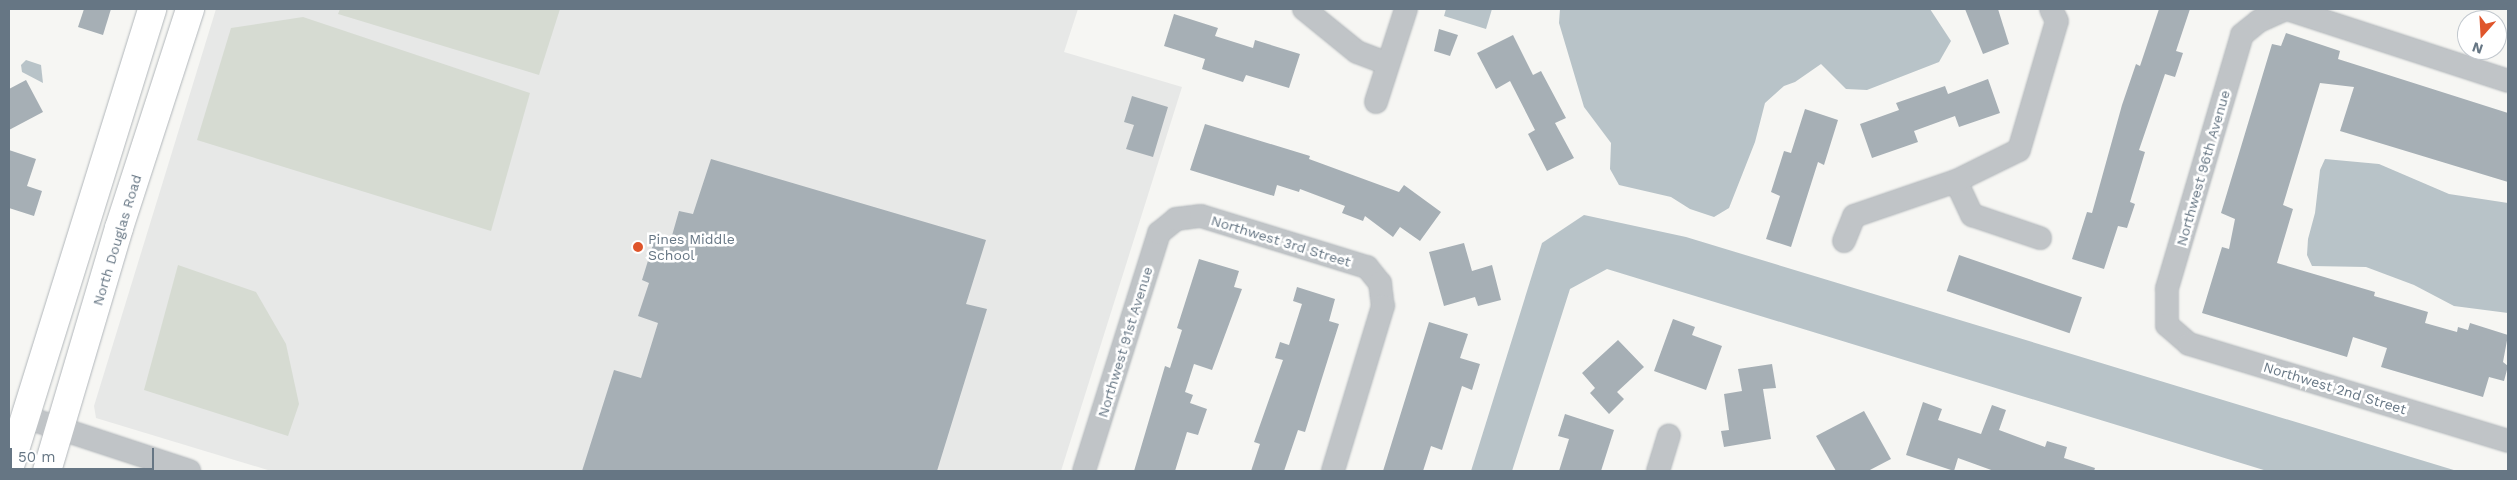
<!DOCTYPE html>
<html>
<head>
<meta charset="utf-8">
<style>
	body { margin:0 }
	#map { position:relative; width:2517px; height:480px; overflow:hidden; background:#f6f6f3; font-family:"Work Sans",sans-serif }
	div>[style] { position:absolute }
	[style*='--x'] { left:calc(var(--x)*1px); top:calc(var(--y)*1px); width:calc(var(--w)*1px); rotate:calc(var(--a)*1deg) }
	.built>* { inset:0; background:#e7e8e7 }
	.green>* { inset:0; background:#d6dbd2 }
	.water>* { inset:0; background:#b8c3c8 }
	.building>* { inset:0; background:#a6afb5; transform-origin:0 0 }
	.roads { filter:drop-shadow(0 0 1px #b1b6ba) drop-shadow(0 0 1px #b1b6ba) }
	.minor>* { height:22px; margin:-11px; padding:0 11px; transform-origin:11px; border-radius:11px; background:#c0c4c7 }
	.major>* { height:28px; margin:-14px; padding:0 14px; transform-origin:14px; border-radius:14px; background:#fff }
	.dots>* { width:14px; height:14px; translate:-50% -50%; box-sizing:border-box; border:2px solid #fff; border-radius:50% }
	span { translate:-50% -50%; white-space:nowrap; text-align:center; line-height:1.15; -webkit-text-stroke:5px #fff; paint-order:stroke }
	.street-label { font-size:14px; color:#667684 }
	.poi-label { font-size:14px; color:#667684 }
	.left { translate:0 -50%; text-align:left }
	.frame { position:absolute; inset:0; border:10px solid #667684; pointer-events:none }
	.north { position:absolute; left:2457px; top:10px; width:50px; height:50px; box-sizing:border-box; background:#fff; border:1px solid #c2c8ce; border-radius:50%; rotate:199deg; font-size:14px; font-weight:700; line-height:20px; text-align:center; color:#667684 }
	.north::after { content:''; display:block; margin:auto; width:18px; height:22px; background:#df552b; clip-path:polygon(50% 0,100% 100%,50% 72%,0 100%) }
	.scale { position:absolute; left:10px; top:448px; width:144px; height:22px; box-sizing:border-box; border:2px solid #667684; border-top:0; padding-left:6px; font-size:15px; line-height:18px; white-space:nowrap; color:#667684; -webkit-text-stroke:4px #fff; paint-order:stroke }
</style>
</head>
<body>
<div id="map">
	<div class="built">
		<div style="clip-path:polygon(216px 9px,1078px 9px,1064px 52px,1182px 87px,1061px 471px,271px 471px,96px 418px,94px 406px)"></div>
	</div>
	<div class="green">
		<div style="clip-path:polygon(340px 9px,560px 9px,539px 75px,338px 14px)"></div>
		<div style="clip-path:polygon(303px 17px,530px 93px,491px 231px,197px 140px,231px 28px)"></div>
		<div style="clip-path:polygon(178px 265px,256px 292px,286px 344px,299px 404px,288px 436px,144px 390px)"></div>
	</div>
	<div class="water">
		<div style="clip-path:polygon(1446px 9px,1492px 9px,1486px 29px,1444px 16px)"></div>
		<div style="clip-path:polygon(1560px 9px,1930px 9px,1951px 41px,1939px 62px,1867px 90px,1846px 89px,1821px 64px,1795px 82px,1784px 86px,1765px 103px,1755px 142px,1729px 208px,1714px 217px,1690px 209px,1671px 197px,1619px 185px,1610px 169px,1611px 143px,1584px 107px,1559px 23px)"></div>
		<div style="clip-path:polygon(26px 60px,41px 65px,43px 83px,22px 72px,21px 65px)"></div>
		<div style="clip-path:polygon(2325px 159px,2379px 164px,2449px 194px,2508px 203px,2508px 313px,2454px 306px,2414px 285px,2366px 267px,2312px 266px,2307px 255px,2308px 239px,2315px 213px,2320px 170px)"></div>
		<div style="clip-path:polygon(1584px 215px,1686px 237px,2457px 471px,2267px 471px,1607px 269px,1570px 289px,1512px 471px,1471px 471px,1542px 243px)"></div>
	</div>
	<div class="building">
		<div style="clip-path:polygon(84px 9px,111px 9px,103px 35px,78px 27px)"></div>
		<div style="clip-path:polygon(1965px 9px,1998px 9px,2009px 44px,1983px 54px)"></div>
		<div style="clip-path:polygon(2159px 9px,2190px 9px,2176px 51px,2183px 53px,2175px 77px,2165px 74px,2139px 150px,2145px 152px,2130px 202px,2135px 204px,2127px 228px,2118px 226px,2104px 269px,2072px 259px,2087px 212px,2092px 213px,2122px 105px,2136px 64px,2140px 66px)"></div>
		<div style="clip-path:polygon(1174px 14px,1218px 28px,1215px 36px,1253px 48px,1255px 40px,1300px 54px,1289px 88px,1246px 75px,1243px 82px,1202px 69px,1205px 59px,1164px 46px)"></div>
		<div style="clip-path:polygon(1439px 29px,1458px 35px,1450px 56px,1434px 51px)"></div>
		<div style="clip-path:polygon(2286px 33px,2340px 51px,2338px 59px,2508px 113px,2508px 182px,2340px 131px,2354px 87px,2320px 83px,2283px 205px,2293px 209px,2277px 263px,2375px 292px,2374px 296px,2428px 312px,2425px 323px,2457px 332px,2458px 327px,2468px 330px,2470px 323px,2508px 335px,2503px 362px,2508px 366px,2504px 381px,2489px 377px,2483px 397px,2381px 367px,2387px 348px,2353px 337px,2347px 357px,2202px 313px,2222px 247px,2229px 249px,2235px 219px,2221px 213px,2272px 44px,2281px 46px)"></div>
		<div style="clip-path:polygon(1513px 35px,1533px 75px,1541px 71px,1566px 118px,1555px 123px,1574px 158px,1547px 171px,1528px 134px,1535px 130px,1510px 81px,1496px 89px,1477px 53px)"></div>
		<div style="clip-path:polygon(1988px 79px,2000px 113px,1959px 127px,1955px 116px,1914px 131px,1918px 142px,1872px 158px,1860px 124px,1899px 110px,1896px 103px,1945px 86px,1948px 94px)"></div>
		<div style="clip-path:polygon(26px 80px,43px 112px,9px 130px,9px 89px)"></div>
		<div style="clip-path:polygon(1132px 96px,1168px 107px,1153px 157px,1126px 149px,1134px 125px,1124px 122px)"></div>
		<div style="clip-path:polygon(1805px 109px,1838px 120px,1824px 165px,1818px 162px,1791px 247px,1766px 239px,1780px 196px,1771px 192px,1784px 151px,1791px 153px)"></div>
		<div style="clip-path:polygon(1205px 124px,1310px 156px,1309px 159px,1399px 192px,1404px 185px,1441px 212px,1420px 241px,1400px 227px,1393px 237px,1365px 216px,1363px 221px,1342px 213px,1345px 206px,1300px 189px,1299px 192px,1277px 185px,1274px 196px,1190px 170px)"></div>
		<div style="clip-path:polygon(9px 150px,36px 159px,27px 186px,42px 191px,34px 216px,9px 208px)"></div>
		<div style="clip-path:polygon(711px 159px,986px 240px,966px 304px,987px 309px,937px 471px,582px 471px,614px 370px,641px 378px,658px 323px,638px 316px,649px 283px,642px 280px,656px 235px,671px 239px,679px 211px,693px 214px)"></div>
		<div style="clip-path:polygon(1464px 243px,1472px 271px,1492px 265px,1501px 300px,1478px 306px,1475px 297px,1444px 306px,1429px 252px)"></div>
		<div style="left:1959px;top:255px;width:130px;height:38px;rotate:19deg"></div>
		<div style="clip-path:polygon(1199px 259px,1239px 271px,1234px 287px,1242px 289px,1212px 370px,1194px 364px,1185px 392px,1193px 395px,1190px 403px,1207px 409px,1198px 435px,1187px 432px,1175px 471px,1134px 471px,1165px 366px,1170px 368px,1182px 330px,1177px 328px)"></div>
		<div style="clip-path:polygon(1297px 287px,1335px 299px,1329px 321px,1339px 324px,1305px 432px,1298px 430px,1284px 471px,1251px 471px,1260px 444px,1254px 442px,1283px 360px,1275px 358px,1280px 342px,1289px 345px,1302px 304px,1293px 301px)"></div>
		<div style="clip-path:polygon(1673px 319px,1695px 327px,1692px 335px,1722px 346px,1706px 390px,1654px 371px)"></div>
		<div style="clip-path:polygon(1429px 322px,1468px 334px,1460px 358px,1480px 364px,1472px 390px,1462px 386px,1442px 450px,1431px 446px,1423px 471px,1383px 471px)"></div>
		<div style="clip-path:polygon(1618px 340px,1644px 367px,1617px 392px,1624px 399px,1609px 414px,1590px 393px,1595px 388px,1582px 373px)"></div>
		<div style="clip-path:polygon(1772px 364px,1776px 388px,1763px 389px,1771px 439px,1724px 447px,1721px 431px,1729px 430px,1724px 394px,1742px 391px,1738px 369px)"></div>
		<div style="clip-path:polygon(1923px 402px,1942px 409px,1938px 420px,1981px 434px,1992px 405px,2006px 410px,1999px 430px,2045px 447px,2047px 441px,2067px 447px,2064px 458px,2095px 468px,2094px 471px,1994px 471px,1958px 458px,1954px 471px,1906px 455px)"></div>
		<div style="clip-path:polygon(1864px 411px,1891px 459px,1868px 471px,1836px 471px,1816px 436px)"></div>
		<div style="clip-path:polygon(1565px 414px,1614px 430px,1601px 471px,1559px 471px,1569px 439px,1558px 436px)"></div>
	</div>
	<div class="roads">
		<div class="minor">
			<div style="--x:1304;--y:9;--w:68;--a:39.1"></div>
			<div style="--x:1357;--y:52;--w:33;--a:21"></div>
			<div style="--x:2286;--y:9;--w:30;--a:156"></div>
			<div style="--x:2259;--y:21;--w:22;--a:141"></div>
			<div style="--x:2242;--y:35;--w:265;--a:106.5"></div>
			<div style="--x:2167;--y:289;--w:36;--a:90"></div>
			<div style="--x:2167;--y:325;--w:29;--a:41"></div>
			<div style="--x:2189;--y:344;--w:333;--a:16.9"></div>
			<div style="--x:2287;--y:9;--w:232;--a:18"></div>
			<div style="--x:1376;--y:102;--w:98;--a:-72.1"></div>
			<div style="--x:1956;--y:181;--w:38;--a:65"></div>
			<div style="--x:1972;--y:215;--w:72;--a:18.7"></div>
			<div style="--x:1844;--y:241;--w:27;--a:-68"></div>
			<div style="--x:1854;--y:216;--w:108;--a:-18.9"></div>
			<div style="--x:1956;--y:181;--w:70;--a:-26.2"></div>
			<div style="--x:2019;--y:150;--w:134;--a:-73.6"></div>
			<div style="--x:2057;--y:21;--w:13;--a:-117"></div>
			<div style="--x:25;--y:417;--w:173;--a:18.2"></div>
			<div style="--x:1084;--y:471;--w:250;--a:-72.5"></div>
			<div style="--x:1159;--y:233;--w:22;--a:-39"></div>
			<div style="--x:1176;--y:219;--w:25;--a:-7"></div>
			<div style="--x:1201;--y:216;--w:174;--a:17.1"></div>
			<div style="--x:1367;--y:267;--w:21;--a:51"></div>
			<div style="--x:1380;--y:283;--w:23;--a:83"></div>
			<div style="--x:1383;--y:306;--w:172;--a:106.9"></div>
			<div style="--x:1658;--y:471;--w:37;--a:-73"></div>
		</div>
		<div class="major">
			<div style="--x:9;--y:469;--w:482;--a:-72.7"></div>
			<div style="--x:47;--y:471;--w:253;--a:-73.5"></div>
			<div style="--x:119;--y:228;--w:230;--a:-72"></div>
		</div>
	</div>
	<div class="dots">
		<div style="left:638px;top:247px;background:#df552b"></div>
	</div>
	<div class="street-label">
		<span style="left:2203px;top:168px;rotate:-74deg">Northwest 96th Avenue</span>
		<span style="left:117px;top:240px;rotate:-73deg">North Douglas Road</span>
		<span style="left:1281px;top:241px;rotate:17deg">Northwest 3rd Street</span>
		<span style="left:1125px;top:342px;rotate:-73deg">Northwest 91st Avenue</span>
		<span style="left:2335px;top:388px;rotate:17deg">Northwest 2nd Street</span>
	</div>
	<div class="poi-label">
		<span class="left" style="left:648px;top:247px">Pines Middle<br>School</span>
	</div>
	<div class="frame"></div>
	<div class="north">N</div>
	<div class="scale">50 m</div>
</div>
</body>
</html>
